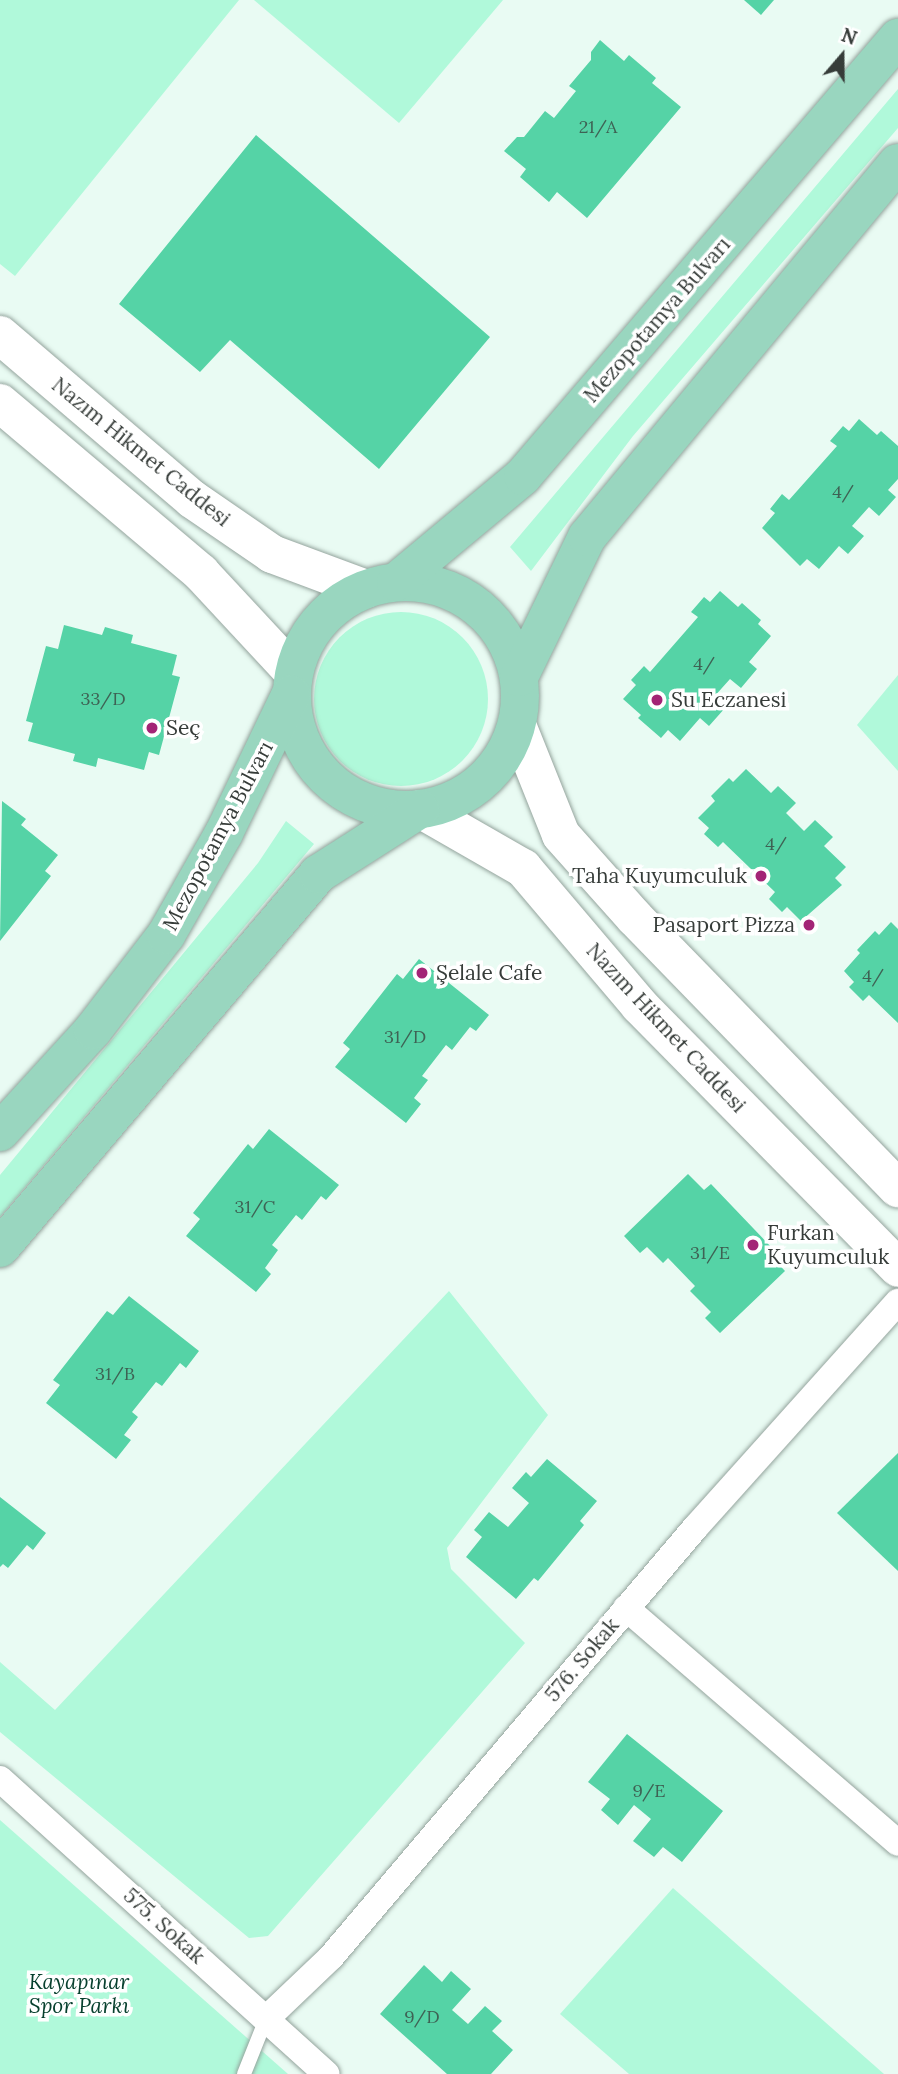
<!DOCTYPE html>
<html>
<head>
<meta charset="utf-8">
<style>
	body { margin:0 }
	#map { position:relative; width:898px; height:2074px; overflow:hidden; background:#e9fbf3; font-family:Lora,serif }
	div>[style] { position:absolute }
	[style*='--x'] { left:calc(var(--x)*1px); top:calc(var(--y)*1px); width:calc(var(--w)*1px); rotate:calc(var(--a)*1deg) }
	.green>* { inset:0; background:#b0f9da }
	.round { border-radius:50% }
	.building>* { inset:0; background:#55d3a6 }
	.roads { filter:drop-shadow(0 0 2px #94a49d) drop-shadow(0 0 2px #94a49d) }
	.lane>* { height:14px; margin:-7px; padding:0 7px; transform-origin:7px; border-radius:7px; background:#fff }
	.street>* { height:26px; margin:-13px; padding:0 13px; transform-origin:13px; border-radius:13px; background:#fff }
	.secondary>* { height:38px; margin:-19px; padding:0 19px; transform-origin:19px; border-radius:19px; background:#fff }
	.primary>* { height:38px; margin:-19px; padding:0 19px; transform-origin:19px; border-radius:19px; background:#99d6bf }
	.primary>.ring { margin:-19px; padding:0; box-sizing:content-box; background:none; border:38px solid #99d6bf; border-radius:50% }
	.dots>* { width:19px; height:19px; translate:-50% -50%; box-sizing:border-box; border:4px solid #fff; border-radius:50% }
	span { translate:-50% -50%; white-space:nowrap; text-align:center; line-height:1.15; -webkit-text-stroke:7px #fff; paint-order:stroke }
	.number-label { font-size:18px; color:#3e6254 }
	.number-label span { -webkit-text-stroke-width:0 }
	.street-label { font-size:21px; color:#363c39 }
	.poi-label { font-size:21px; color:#363c39 }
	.left { translate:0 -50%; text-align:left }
	.right { translate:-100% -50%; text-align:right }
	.park-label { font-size:21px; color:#07402e; font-style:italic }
	.north { position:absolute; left:807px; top:21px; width:70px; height:70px; -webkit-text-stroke:5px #fff; paint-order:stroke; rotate:20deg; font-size:19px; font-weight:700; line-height:28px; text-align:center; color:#363c39 }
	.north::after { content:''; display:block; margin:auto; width:24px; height:32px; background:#363c39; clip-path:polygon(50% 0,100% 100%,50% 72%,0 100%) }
</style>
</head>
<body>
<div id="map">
	<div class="green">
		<div style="clip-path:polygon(0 0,239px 0,15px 276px,0 264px)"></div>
		<div style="clip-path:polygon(254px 0,503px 0,399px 123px)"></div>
		<div style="clip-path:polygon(898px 89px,898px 128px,633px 436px,531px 571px,510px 547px)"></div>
		<div class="round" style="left:314px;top:612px;width:174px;height:174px"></div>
		<div style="clip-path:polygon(898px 675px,898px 771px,857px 725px)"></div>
		<div style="clip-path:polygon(286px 821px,314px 844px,0 1217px,0 1175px,258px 863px)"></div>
		<div style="clip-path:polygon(449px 1291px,548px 1415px,447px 1548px,451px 1569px,525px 1643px,268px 1936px,249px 1938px,0 1732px,0 1662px,55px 1710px)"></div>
		<div style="clip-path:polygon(0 1820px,288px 2074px,0 2074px)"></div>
		<div style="clip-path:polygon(673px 1888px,884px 2074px,629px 2074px,560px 2014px)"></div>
	</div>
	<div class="building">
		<div style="clip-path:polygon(744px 0,774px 0,761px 15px)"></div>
		<div style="clip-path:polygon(600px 40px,624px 61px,629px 55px,656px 78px,652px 83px,681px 107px,587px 218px,557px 192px,549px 202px,520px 177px,526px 169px,504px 151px,517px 137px,524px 137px,545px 111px,554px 118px,576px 91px,569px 86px,591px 60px,591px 52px)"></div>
		<div style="clip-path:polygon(256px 135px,490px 337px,379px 469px,230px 340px,200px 372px,119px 304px)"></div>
		<div style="clip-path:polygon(859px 419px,877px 435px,881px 431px,898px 446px,898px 479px,888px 490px,896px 497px,879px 516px,869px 507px,852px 526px,864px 536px,848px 554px,839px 546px,819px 569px,807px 559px,800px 566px,762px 528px,775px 513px,770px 509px,782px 494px,789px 500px,837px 446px,830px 441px,843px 426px,849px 431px)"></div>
		<div style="clip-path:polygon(720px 591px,738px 607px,742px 603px,761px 620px,758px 624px,771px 636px,749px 662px,757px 669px,741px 688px,730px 679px,713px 698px,725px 708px,709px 726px,700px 718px,680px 741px,668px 730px,661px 738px,638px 718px,641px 715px,623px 699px,636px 685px,631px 680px,644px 666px,650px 672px,698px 617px,691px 612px,704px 597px,710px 602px)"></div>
		<div style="clip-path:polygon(64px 625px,102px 635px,105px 627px,133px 635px,131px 643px,177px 655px,172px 675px,180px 677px,159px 755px,149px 752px,144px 770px,98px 758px,96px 767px,73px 761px,75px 754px,28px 741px,33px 723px,26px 721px,46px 646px,58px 649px)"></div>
		<div style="clip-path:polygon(746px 769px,771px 793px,778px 786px,796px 803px,786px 813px,804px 831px,815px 820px,833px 837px,824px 846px,846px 867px,835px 878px,842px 885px,801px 921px,787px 907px,782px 912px,769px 899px,775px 892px,723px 842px,718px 847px,704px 834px,709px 828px,698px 818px,715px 801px,711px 796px,729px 778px,733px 782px)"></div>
		<div style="clip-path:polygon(2px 801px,26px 819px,21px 825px,58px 855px,45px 871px,51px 876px,0 941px)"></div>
		<div style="clip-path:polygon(891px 922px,898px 929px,898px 1023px,869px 995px,863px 1001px,849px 987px,854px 982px,844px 971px,860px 953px,857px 950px,875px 931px,879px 935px)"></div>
		<div style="clip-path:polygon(419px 959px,489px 1015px,476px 1031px,470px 1027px,452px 1050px,446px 1045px,422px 1076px,428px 1080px,414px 1098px,421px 1104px,406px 1123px,335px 1067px,350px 1049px,343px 1043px,397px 974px,403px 979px)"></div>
		<div style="clip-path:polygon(269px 1129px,339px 1185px,326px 1200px,321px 1196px,302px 1220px,296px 1215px,272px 1245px,278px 1250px,265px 1268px,271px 1274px,256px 1292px,186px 1236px,200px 1219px,193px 1213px,248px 1144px,253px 1149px)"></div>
		<div style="clip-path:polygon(688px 1174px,704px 1190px,711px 1184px,772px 1248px,767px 1252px,785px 1271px,720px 1333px,705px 1318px,711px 1312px,690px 1291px,695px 1286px,668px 1258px,663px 1263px,647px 1247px,640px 1253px,624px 1236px)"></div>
		<div style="clip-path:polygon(129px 1296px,199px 1351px,186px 1368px,180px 1363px,162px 1386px,156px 1382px,132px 1412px,138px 1417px,124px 1435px,131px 1440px,116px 1459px,46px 1403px,60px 1385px,53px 1380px,107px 1311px,113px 1315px)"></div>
		<div style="clip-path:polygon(898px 1453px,898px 1571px,837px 1513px)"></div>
		<div style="clip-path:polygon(547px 1459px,597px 1501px,580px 1521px,584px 1525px,538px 1581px,534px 1578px,516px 1599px,466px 1557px,482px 1537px,474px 1530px,489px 1512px,508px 1527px,529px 1503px,512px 1488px,526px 1472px,531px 1477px)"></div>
		<div style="clip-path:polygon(0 1497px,46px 1533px,33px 1550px,27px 1545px,8px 1568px,3px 1564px,0 1567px)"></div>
		<div style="clip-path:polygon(627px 1734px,723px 1811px,682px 1862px,663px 1847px,654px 1857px,633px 1841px,651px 1819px,634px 1805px,618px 1825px,601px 1810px,610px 1799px,588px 1782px)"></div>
		<div style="clip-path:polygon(424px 1965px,442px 1982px,451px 1971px,471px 1989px,452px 2010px,468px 2024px,485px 2006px,502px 2021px,492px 2031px,513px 2050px,491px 2074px,447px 2074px,380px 2014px)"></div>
	</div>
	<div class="roads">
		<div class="lane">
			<div style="--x:244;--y:2074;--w:59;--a:-68.2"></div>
		</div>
		<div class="street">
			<div style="--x:626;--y:1608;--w:359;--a:40.8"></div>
			<div style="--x:0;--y:1779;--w:440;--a:42.1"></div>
			<div style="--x:266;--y:2019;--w:90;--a:-43.6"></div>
			<div style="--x:331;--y:1957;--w:563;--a:-49.69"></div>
			<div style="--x:695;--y:1528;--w:304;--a:-48.1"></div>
		</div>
		<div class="secondary">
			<div style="--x:0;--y:335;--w:253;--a:40.5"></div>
			<div style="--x:192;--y:499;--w:97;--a:34.5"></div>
			<div style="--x:272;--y:554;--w:100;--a:20.4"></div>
			<div style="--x:0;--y:403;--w:263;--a:40.2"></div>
			<div style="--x:201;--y:573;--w:135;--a:47.1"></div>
			<div style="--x:517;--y:725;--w:118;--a:68.2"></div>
			<div style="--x:561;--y:835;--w:111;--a:48.3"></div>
			<div style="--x:635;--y:918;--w:377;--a:45.8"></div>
			<div style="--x:420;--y:809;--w:119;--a:29.8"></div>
			<div style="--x:523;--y:868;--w:180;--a:49.7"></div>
			<div style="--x:639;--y:1005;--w:369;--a:45.4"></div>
		</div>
		<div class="primary">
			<div class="ring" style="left:292px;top:582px;width:190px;height:190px"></div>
			<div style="--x:396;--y:582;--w:165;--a:-39.8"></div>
			<div style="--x:523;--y:476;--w:577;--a:-49.43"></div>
			<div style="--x:519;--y:677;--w:156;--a:-64.1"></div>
			<div style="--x:587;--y:537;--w:486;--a:-50.3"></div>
			<div style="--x:0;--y:1132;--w:138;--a:-47.6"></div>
			<div style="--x:93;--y:1030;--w:120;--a:-52.5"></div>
			<div style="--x:166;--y:935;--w:117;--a:-60.4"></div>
			<div style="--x:224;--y:833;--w:154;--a:-64.3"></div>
			<div style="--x:0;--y:1248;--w:491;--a:-49.6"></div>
			<div style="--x:318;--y:874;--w:121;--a:-32.5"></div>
		</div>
	</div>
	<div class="dots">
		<div style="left:657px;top:700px;background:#a32476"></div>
		<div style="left:152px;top:728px;background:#a32476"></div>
		<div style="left:761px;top:876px;background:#a32476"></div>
		<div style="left:809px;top:925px;background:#a32476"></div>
		<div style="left:422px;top:973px;background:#a32476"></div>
		<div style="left:753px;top:1245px;background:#a32476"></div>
	</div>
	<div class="number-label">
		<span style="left:598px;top:127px">21/A</span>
		<span style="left:843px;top:492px">4/</span>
		<span style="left:704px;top:664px">4/</span>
		<span style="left:103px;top:699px">33/D</span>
		<span style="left:776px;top:844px">4/</span>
		<span style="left:873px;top:976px">4/</span>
		<span style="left:405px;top:1037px">31/D</span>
		<span style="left:255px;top:1207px">31/C</span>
		<span style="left:710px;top:1253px">31/E</span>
		<span style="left:115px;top:1374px">31/B</span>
		<span style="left:649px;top:1791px">9/E</span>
		<span style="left:422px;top:2017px">9/D</span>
	</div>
	<div class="street-label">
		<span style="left:657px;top:320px;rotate:-49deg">Mezopotamya Bulvarı</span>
		<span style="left:141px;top:452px;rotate:39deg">Nazım Hikmet Caddesi</span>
		<span style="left:218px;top:836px;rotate:-62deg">Mezopotamya Bulvarı</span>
		<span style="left:666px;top:1028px;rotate:47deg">Nazım Hikmet Caddesi</span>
		<span style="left:582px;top:1660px;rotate:-50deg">576. Sokak</span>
		<span style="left:164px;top:1926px;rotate:42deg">575. Sokak</span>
	</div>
	<div class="poi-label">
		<span class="left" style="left:671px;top:700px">Su Eczanesi</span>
		<span class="left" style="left:166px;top:728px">Seç</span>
		<span class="right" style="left:747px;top:876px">Taha Kuyumculuk</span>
		<span class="right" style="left:795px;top:925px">Pasaport Pizza</span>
		<span class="left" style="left:436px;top:973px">Şelale Cafe</span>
		<span class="left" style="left:767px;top:1245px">Furkan<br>Kuyumculuk</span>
	</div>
	<div class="park-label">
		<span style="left:79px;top:1994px">Kayapınar<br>Spor Parkı</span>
	</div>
	<div class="north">N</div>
</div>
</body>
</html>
